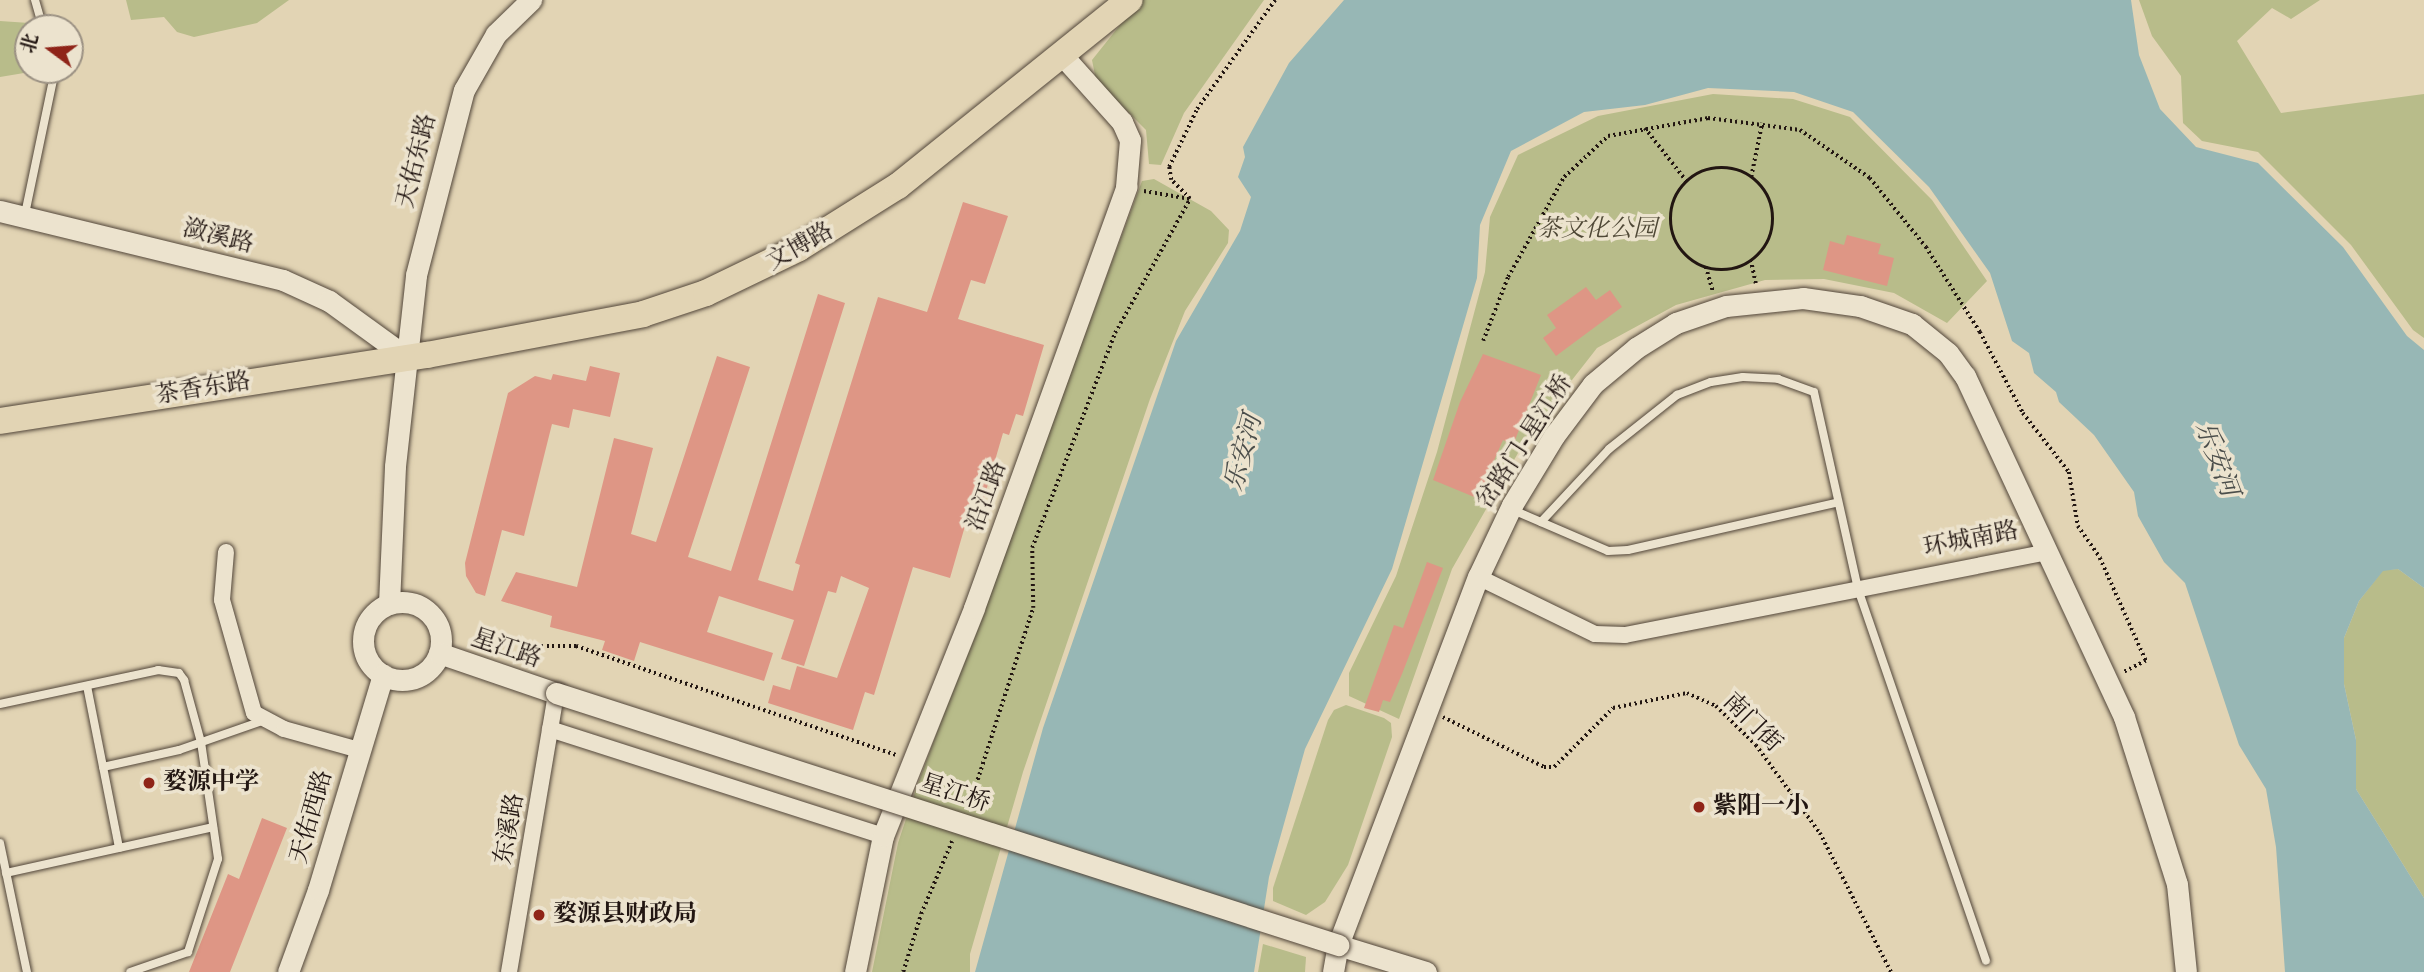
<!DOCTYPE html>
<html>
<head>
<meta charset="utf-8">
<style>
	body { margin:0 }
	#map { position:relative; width:2424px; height:972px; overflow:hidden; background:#e2d4b4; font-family:"IM FELL DW Pica","Noto Serif SC",serif }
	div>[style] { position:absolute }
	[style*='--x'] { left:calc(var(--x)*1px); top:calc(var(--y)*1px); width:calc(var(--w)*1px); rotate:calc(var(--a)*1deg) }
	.green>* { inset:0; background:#b8bc8a }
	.water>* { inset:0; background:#97b7b5 }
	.building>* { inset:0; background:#de9685 }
	.path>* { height:3.5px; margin-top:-1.75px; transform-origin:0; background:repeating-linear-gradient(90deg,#221612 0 2px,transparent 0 5.5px) }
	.path>.ring { margin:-1.75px; padding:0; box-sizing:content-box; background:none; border:3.5px solid #221612; border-radius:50% }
	.roads { filter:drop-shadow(0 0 2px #52463a) drop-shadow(0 0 2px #52463a) }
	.service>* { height:8px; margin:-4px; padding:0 4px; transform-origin:4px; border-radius:4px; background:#ece3ce }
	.minor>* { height:16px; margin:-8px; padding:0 8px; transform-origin:8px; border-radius:8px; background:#ece3ce }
	.tertiary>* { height:21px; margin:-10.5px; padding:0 10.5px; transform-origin:10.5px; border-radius:10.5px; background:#ece3ce }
	.tertiary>.ring { margin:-10.5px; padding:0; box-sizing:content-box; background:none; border:21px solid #ece3ce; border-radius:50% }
	.primary>* { height:26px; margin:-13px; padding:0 13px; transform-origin:13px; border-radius:13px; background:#e2d4b4 }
	.bridges { filter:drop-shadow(0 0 2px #52463a) drop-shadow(0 0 2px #52463a) }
	.tertiary-bridge>* { height:21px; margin:-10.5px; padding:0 10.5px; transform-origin:10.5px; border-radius:10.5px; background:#ece3ce }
	.dots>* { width:19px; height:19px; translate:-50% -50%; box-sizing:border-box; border:4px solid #ece3ce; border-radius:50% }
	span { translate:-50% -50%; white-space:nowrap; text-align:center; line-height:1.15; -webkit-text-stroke:7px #ece3ce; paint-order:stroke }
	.street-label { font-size:24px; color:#221612 }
	.park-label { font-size:24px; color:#4f4836; font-style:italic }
	.poi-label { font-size:24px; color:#221612; font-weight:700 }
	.left { translate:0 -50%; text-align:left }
	.water-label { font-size:26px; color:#4b4e4b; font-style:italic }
	.north { position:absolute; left:14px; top:14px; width:70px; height:70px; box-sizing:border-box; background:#ece3ce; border:2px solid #9b9183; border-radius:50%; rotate:286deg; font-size:19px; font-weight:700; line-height:28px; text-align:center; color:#221612 }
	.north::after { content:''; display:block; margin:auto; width:24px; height:32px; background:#8f2418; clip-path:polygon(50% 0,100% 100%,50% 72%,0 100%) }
</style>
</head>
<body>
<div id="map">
	<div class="green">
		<div style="clip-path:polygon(126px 0,289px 0,257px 23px,194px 37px,177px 32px,164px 17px,131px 20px)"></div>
		<div style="clip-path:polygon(1140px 0,1264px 0,1184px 113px,1161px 165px,1149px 164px,1146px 130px,1096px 80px,1092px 60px)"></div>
		<div style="clip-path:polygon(2139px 0,2320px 0,2291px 19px,2272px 8px,2237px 41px,2281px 113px,2424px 94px,2424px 338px,2413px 330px,2351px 245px,2258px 152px,2202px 141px,2183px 123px,2181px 76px,2152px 36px)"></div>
		<div style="clip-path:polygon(0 21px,29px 23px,32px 28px,28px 28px,24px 73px,0 77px)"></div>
		<div style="clip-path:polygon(1713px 94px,1793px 99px,1850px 117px,1932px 200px,1987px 281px,1947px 323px,1894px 293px,1824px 279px,1765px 280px,1676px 305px,1597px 348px,1526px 439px,1452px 569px,1399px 719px,1349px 696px,1349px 673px,1396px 576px,1437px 452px,1485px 272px,1490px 217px,1518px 155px,1598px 116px)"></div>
		<div style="clip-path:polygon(1154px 179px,1211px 211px,1229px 230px,1228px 243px,1185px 311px,1150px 399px,1023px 772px,970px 954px,970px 972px,872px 972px,898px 843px,917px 786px,1142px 181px)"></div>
		<div style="clip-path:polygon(2398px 569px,2424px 588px,2424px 898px,2356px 789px,2356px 740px,2344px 684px,2344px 638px,2359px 601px,2383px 570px)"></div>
		<div style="clip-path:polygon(1346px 705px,1384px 718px,1391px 723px,1392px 737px,1348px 865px,1325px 902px,1306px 915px,1273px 901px,1273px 888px,1328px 720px,1334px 710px)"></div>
		<div style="clip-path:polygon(1263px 944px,1306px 957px,1305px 972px,1258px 972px)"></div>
	</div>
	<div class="water">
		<div style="clip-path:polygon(1344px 0,2131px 0,2139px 55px,2160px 109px,2196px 147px,2258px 163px,2343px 247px,2407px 336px,2424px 350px,2424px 588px,2398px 569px,2383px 571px,2359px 601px,2344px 638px,2344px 684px,2356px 740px,2356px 789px,2424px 898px,2424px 972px,2285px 972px,2276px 847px,2266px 789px,2239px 745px,2185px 583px,2164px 562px,2138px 516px,2134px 492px,2094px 435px,2059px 402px,2056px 392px,2034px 373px,2029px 353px,2012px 341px,1990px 273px,1929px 187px,1853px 112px,1794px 92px,1708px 88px,1645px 105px,1584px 112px,1511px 151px,1480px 225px,1477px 278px,1392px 569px,1305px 749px,1269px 877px,1254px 972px,975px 972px,1043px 728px,1176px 341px,1240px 231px,1251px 197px,1238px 177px,1245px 157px,1243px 147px,1289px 63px)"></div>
	</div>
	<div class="building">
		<div style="clip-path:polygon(963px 202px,1008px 216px,985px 284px,971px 280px,958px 319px,1044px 345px,1023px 416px,1016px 414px,1009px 435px,1003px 433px,975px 529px,965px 526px,950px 578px,913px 567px,874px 695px,865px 692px,853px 730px,768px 703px,773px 685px,790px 690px,797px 666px,837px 678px,869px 588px,841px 576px,836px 593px,828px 591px,804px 666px,781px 659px,794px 620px,719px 596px,707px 632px,773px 653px,764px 681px,640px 642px,634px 661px,602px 650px,605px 641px,550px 627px,552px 616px,501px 601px,516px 572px,577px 587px,614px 438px,653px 448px,631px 534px,656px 542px,717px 356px,750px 367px,688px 557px,731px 571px,818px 294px,845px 303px,758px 580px,793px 591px,800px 565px,795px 563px,878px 297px,927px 312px)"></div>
		<div style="clip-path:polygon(1847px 235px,1881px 244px,1878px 254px,1894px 258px,1887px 286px,1823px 270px,1830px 241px,1844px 245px)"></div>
		<div style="clip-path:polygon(1586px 287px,1596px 300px,1610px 290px,1622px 307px,1556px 356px,1543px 338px,1556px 328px,1547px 315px)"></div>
		<div style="clip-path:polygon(1483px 354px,1541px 375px,1513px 445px,1503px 440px,1485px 481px,1492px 484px,1484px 501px,1433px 480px,1460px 402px)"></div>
		<div style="clip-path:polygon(590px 366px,620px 373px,610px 417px,573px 409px,569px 428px,552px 424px,524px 536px,502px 530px,485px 596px,476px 593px,466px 576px,465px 563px,508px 393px,535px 376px,551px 380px,553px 374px,586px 381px)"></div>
		<div style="clip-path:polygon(1427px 562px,1443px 568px,1402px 674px,1390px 702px,1383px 700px,1379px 712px,1364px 708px,1394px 625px,1403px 628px)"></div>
		<div style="clip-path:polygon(262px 818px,287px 828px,230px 972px,189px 972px,228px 874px,239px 879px)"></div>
	</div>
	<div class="path">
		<div style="--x:1645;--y:128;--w:70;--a:52"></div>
		<div class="ring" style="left:1671px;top:168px;width:98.5px;height:98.5px"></div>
		<div style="--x:1751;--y:177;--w:55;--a:-78.5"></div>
		<div style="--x:1144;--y:191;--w:47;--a:9.9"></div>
		<div style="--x:1190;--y:199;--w:27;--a:-135"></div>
		<div style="--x:1171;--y:180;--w:13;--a:-99"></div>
		<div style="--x:1169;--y:167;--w:64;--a:-64.2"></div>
		<div style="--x:1197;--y:109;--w:134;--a:-54.4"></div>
		<div style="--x:1751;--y:260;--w:24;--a:78"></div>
		<div style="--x:1706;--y:267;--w:26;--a:74"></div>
		<div style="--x:1483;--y:341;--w:69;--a:-68.7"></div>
		<div style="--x:1508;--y:277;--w:115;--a:-60.8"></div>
		<div style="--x:1564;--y:177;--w:60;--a:-43"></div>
		<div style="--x:1608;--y:136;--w:102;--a:-10.2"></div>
		<div style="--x:1708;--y:118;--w:93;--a:7.4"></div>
		<div style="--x:1800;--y:130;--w:85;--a:34.4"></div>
		<div style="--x:1870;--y:178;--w:89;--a:50.9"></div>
		<div style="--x:1926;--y:247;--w:101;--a:57.6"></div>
		<div style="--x:1980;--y:332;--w:92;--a:62"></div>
		<div style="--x:2023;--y:413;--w:75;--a:52.1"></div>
		<div style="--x:2069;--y:472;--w:55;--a:80.5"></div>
		<div style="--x:2078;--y:526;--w:39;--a:55"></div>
		<div style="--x:2100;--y:558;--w:113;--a:65.9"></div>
		<div style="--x:2146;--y:661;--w:27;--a:153"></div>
		<div style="--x:518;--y:662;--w:24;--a:-42"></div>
		<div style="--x:536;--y:646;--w:40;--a:0"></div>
		<div style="--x:576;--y:646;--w:338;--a:18.8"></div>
		<div style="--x:1443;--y:717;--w:113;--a:26.3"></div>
		<div style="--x:1544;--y:767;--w:10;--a:0"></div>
		<div style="--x:1554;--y:767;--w:83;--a:-45"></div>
		<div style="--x:1613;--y:708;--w:76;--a:-11.5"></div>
		<div style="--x:1687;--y:693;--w:32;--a:24"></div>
		<div style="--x:1716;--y:706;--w:56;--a:44.3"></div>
		<div style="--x:1756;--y:745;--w:109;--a:54"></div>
		<div style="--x:1820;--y:833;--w:156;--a:62.9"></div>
		<div style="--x:969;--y:806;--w:208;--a:-72.1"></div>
		<div style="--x:1033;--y:608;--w:60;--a:-91"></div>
		<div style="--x:1032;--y:548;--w:230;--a:-68.9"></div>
		<div style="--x:1115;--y:333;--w:154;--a:-60.8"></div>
		<div style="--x:903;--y:972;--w:61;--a:-72.8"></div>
		<div style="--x:921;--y:914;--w:79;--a:-67"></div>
	</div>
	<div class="roads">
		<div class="service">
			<div style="--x:35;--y:0;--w:29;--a:74"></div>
			<div style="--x:25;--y:214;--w:147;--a:-78.2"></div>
			<div style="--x:1513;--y:510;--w:103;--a:23.3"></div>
			<div style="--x:1608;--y:551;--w:20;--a:-3"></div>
			<div style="--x:1628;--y:550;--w:212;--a:-12.8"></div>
			<div style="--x:1541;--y:522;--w:100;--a:-47"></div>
			<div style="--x:1609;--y:449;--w:87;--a:-38.5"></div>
			<div style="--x:1677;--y:395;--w:36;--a:-21"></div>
			<div style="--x:1711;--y:382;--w:32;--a:-9"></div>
			<div style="--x:1743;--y:377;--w:35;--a:3"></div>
			<div style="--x:1778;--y:379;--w:38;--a:20"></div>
			<div style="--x:1814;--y:392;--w:202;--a:77.4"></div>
			<div style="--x:1858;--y:589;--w:393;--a:71"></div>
			<div style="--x:87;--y:686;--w:165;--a:78.8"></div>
			<div style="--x:0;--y:704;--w:162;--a:-12.1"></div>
			<div style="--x:158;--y:670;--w:21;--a:8"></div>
			<div style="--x:179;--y:673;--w:9;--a:54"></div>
			<div style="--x:184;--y:680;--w:64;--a:74.7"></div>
			<div style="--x:201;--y:742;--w:118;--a:81.7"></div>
			<div style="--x:218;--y:859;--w:98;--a:107.9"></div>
			<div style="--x:188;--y:952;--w:61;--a:161"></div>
			<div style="--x:103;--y:767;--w:78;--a:-12.6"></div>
			<div style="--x:179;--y:750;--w:88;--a:-19.3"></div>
			<div style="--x:0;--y:843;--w:132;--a:78.2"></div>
			<div style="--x:6;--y:873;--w:212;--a:-12.5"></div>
		</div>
		<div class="minor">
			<div style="--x:226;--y:552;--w:48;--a:94.8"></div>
			<div style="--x:222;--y:600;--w:117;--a:74.2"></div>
			<div style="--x:254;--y:713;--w:34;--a:28"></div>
			<div style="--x:284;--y:729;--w:78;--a:15.6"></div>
			<div style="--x:1478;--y:577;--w:130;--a:26"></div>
			<div style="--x:1595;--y:634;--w:30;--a:2"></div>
			<div style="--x:1625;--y:635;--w:431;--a:-11.1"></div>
			<div style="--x:550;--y:729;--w:350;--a:17.8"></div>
			<div style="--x:509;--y:972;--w:283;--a:-80.4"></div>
		</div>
		<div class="tertiary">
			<div style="--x:0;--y:211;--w:291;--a:13.7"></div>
			<div style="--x:283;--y:280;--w:51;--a:24.5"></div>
			<div style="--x:329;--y:301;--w:94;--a:35.9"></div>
			<div class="ring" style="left:363px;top:602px;width:57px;height:57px"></div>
			<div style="--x:389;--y:604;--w:138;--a:-87.5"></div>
			<div style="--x:395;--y:466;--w:192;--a:-83.7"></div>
			<div style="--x:416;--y:275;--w:191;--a:-75.5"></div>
			<div style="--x:464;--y:90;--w:64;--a:-60.3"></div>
			<div style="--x:496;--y:34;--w:49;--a:-44.2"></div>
			<div style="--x:439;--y:653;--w:124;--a:18.9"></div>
			<div style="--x:1338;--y:945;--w:92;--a:17.1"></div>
			<div style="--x:288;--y:972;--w:87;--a:-69.9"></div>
			<div style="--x:318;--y:890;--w:225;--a:-73.2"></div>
			<div style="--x:855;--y:972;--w:139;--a:-78.4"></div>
			<div style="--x:883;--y:836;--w:245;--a:-68.2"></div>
			<div style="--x:974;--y:608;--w:448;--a:-70.1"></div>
			<div style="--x:1126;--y:187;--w:47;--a:-85.1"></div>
			<div style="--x:1130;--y:140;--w:20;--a:-114"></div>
			<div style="--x:1122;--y:122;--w:89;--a:-131.8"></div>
			<div style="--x:1333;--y:972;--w:27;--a:-80"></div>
			<div style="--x:1338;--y:945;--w:394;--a:-69.2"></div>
			<div style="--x:1478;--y:577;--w:80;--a:-64.7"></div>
			<div style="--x:1512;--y:505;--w:81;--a:-58.7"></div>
			<div style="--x:1554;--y:436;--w:65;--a:-53.1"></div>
			<div style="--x:1593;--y:384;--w:56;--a:-39.9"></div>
			<div style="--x:1636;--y:348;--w:47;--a:-32"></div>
			<div style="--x:1676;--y:323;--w:53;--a:-18.8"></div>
			<div style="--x:1726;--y:306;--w:77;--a:-5.9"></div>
			<div style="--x:1803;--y:298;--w:58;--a:8"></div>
			<div style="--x:1860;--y:306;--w:55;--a:19.1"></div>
			<div style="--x:1912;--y:324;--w:46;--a:38.9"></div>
			<div style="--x:1948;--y:353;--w:29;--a:54"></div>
			<div style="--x:1965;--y:376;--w:376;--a:65"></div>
			<div style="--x:2124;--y:717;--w:175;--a:72.4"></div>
			<div style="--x:2177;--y:884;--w:88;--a:84.2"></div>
		</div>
		<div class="primary">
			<div style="--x:0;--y:421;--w:432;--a:-8.8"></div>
			<div style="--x:427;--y:355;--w:220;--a:-10.7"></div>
			<div style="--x:643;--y:314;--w:66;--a:-18.4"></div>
			<div style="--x:706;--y:293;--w:103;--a:-25.8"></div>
			<div style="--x:799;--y:248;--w:117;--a:-32.1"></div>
			<div style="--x:898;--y:186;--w:297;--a:-38.8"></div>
		</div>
	</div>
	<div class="bridges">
		<div class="tertiary-bridge">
			<div style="--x:556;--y:693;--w:822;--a:17.86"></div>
		</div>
	</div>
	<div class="dots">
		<div style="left:149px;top:783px;background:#8f2418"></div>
		<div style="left:1699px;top:807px;background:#8f2418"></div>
		<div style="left:539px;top:915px;background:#8f2418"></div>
	</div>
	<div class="street-label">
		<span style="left:417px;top:161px;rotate:-76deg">天佑东路</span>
		<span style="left:218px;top:237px;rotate:14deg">潋溪路</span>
		<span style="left:800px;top:247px;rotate:-29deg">文博路</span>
		<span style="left:203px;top:389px;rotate:-9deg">茶香东路</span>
		<span style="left:1525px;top:442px;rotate:-57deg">岔路门-星江桥</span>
		<span style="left:987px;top:496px;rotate:-70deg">沿江路</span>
		<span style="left:1971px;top:540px;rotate:-11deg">环城南路</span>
		<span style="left:506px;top:649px;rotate:19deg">星江路</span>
		<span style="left:1752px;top:723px;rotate:45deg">南门街</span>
		<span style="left:955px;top:794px;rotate:18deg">星江桥</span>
		<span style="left:312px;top:817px;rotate:-74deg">天佑西路</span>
		<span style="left:510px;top:829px;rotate:-80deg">东溪路</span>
	</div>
	<div class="park-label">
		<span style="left:1597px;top:230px">茶文化公园</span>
	</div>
	<div class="poi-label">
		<span class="left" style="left:163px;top:783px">婺源中学</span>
		<span class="left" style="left:1713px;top:807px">紫阳一小</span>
		<span class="left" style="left:553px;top:915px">婺源县财政局</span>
	</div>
	<div class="water-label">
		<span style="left:1244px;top:453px;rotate:-75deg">乐安河</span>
		<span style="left:2216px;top:459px;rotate:69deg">乐安河</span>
	</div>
	<div class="north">北</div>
</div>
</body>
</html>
